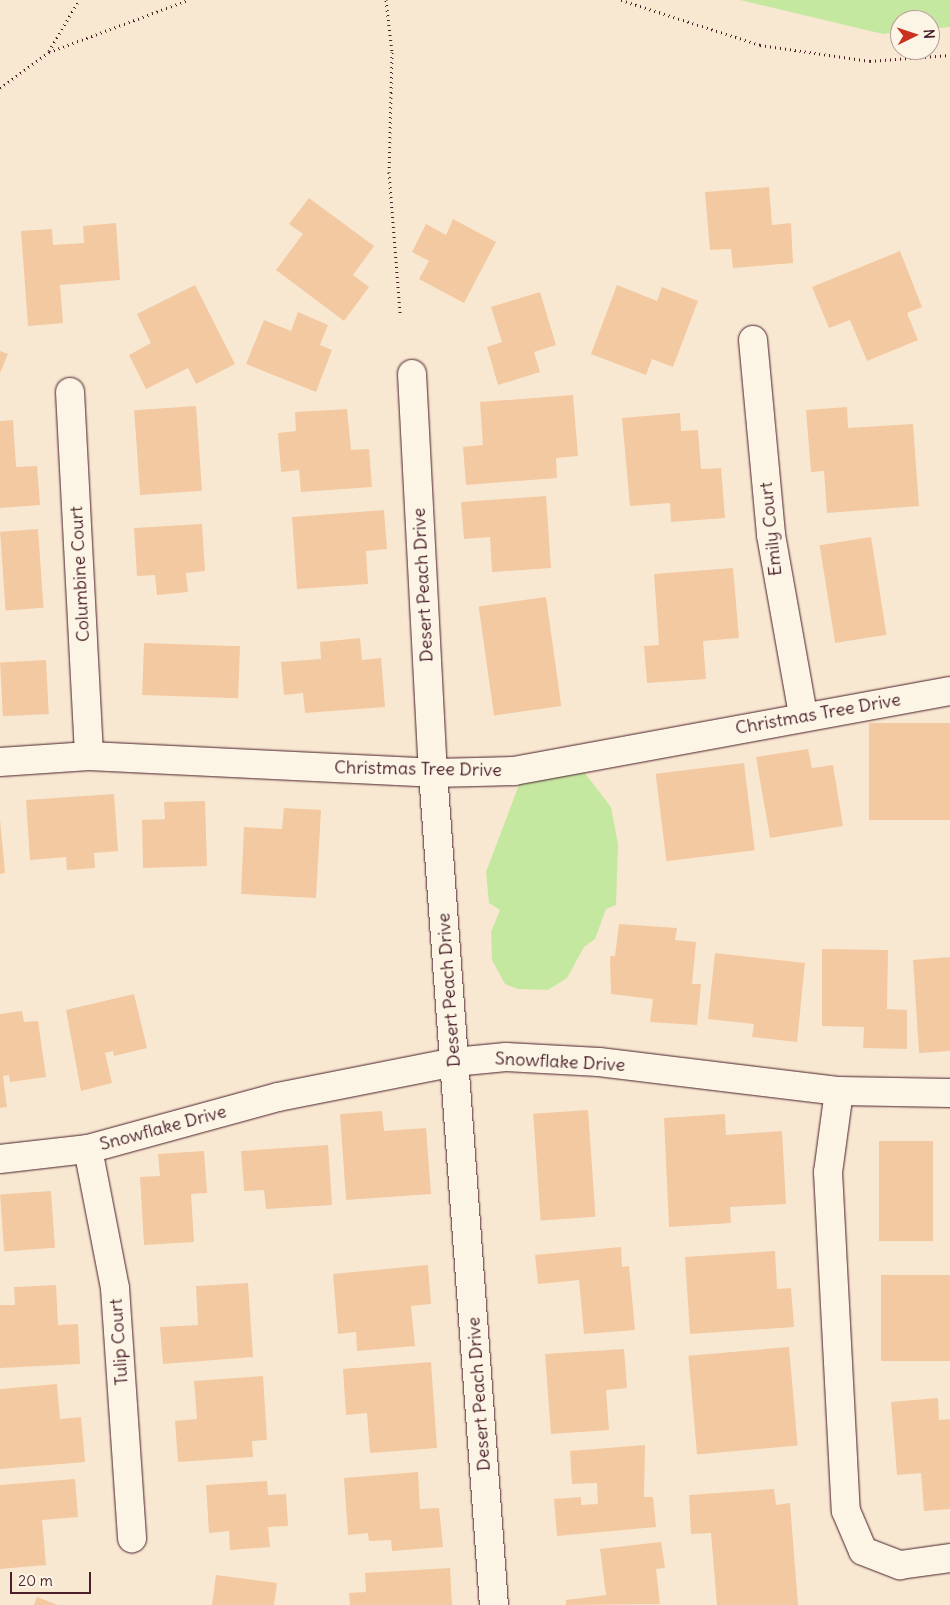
<!DOCTYPE html>
<html>
<head>
<meta charset="utf-8">
<style>
	body { margin:0 }
	#map { position:relative; width:950px; height:1605px; overflow:hidden; background:#f9e8d1; font-family:Delius,sans-serif }
	div>[style] { position:absolute }
	[style*='--x'] { left:calc(var(--x)*1px); top:calc(var(--y)*1px); width:calc(var(--w)*1px); rotate:calc(var(--a)*1deg) }
	.green>* { inset:0; background:#c5e8a1 }
	.building>* { inset:0; background:#f3c9a2; transform-origin:0 0 }
	.path>* { height:3px; margin-top:-1.5px; transform-origin:0; background:repeating-linear-gradient(90deg,#4a1f2b 0 1px,transparent 0 5px) }
	.roads { filter:drop-shadow(0 0 1px #4a1f2b) drop-shadow(0 0 1px #4a1f2b) }
	.street>* { height:28px; margin:-14px; padding:0 14px; transform-origin:14px; border-radius:14px; background:#fcf5e5 }
	span { translate:-50% -50%; white-space:nowrap; text-align:center; line-height:1.15; -webkit-text-stroke:4px #fcf5e5; paint-order:stroke }
	.street-label { font-size:18px; color:#4a1f2b }
	.north { position:absolute; left:890px; top:10px; width:50px; height:50px; box-sizing:border-box; background:#fcf5e5; border:1px solid #b59f9b; border-radius:50%; rotate:86deg; font-size:14px; font-weight:700; line-height:20px; text-align:center; color:#4a1f2b }
	.north::after { content:''; display:block; margin:auto; width:18px; height:22px; background:#c8321e; clip-path:polygon(50% 0,100% 100%,50% 72%,0 100%) }
	.scale { position:absolute; left:10px; top:1572px; width:81px; height:22px; box-sizing:border-box; border:2px solid #4a1f2b; border-top:0; padding-left:6px; font-size:15px; line-height:18px; white-space:nowrap; color:#4a1f2b; -webkit-text-stroke:4px #fcf5e5; paint-order:stroke }
</style>
</head>
<body>
<div id="map">
	<div class="green">
		<div style="clip-path:polygon(740px 0,950px 0,950px 27px,930px 29px,930px 20px,900px 20px,900px 32px,883px 34px)"></div>
		<div style="clip-path:polygon(581px 768px,611px 807px,618px 844px,616px 905px,606px 909px,595px 939px,584px 947px,567px 978px,548px 990px,518px 989px,505px 984px,492px 960px,491px 932px,500px 910px,489px 903px,486px 872px,520px 782px)"></div>
	</div>
	<div class="building">
		<div style="clip-path:polygon(769px 187px,772px 225px,791px 223px,793px 263px,733px 268px,731px 249px,710px 250px,705px 192px)"></div>
		<div style="clip-path:polygon(309px 198px,374px 246px,353px 275px,369px 287px,344px 321px,276px 270px,303px 234px,289px 224px)"></div>
		<div style="clip-path:polygon(453px 219px,496px 242px,464px 303px,419px 279px,429px 261px,412px 252px,426px 224px,446px 235px)"></div>
		<div style="clip-path:polygon(116px 223px,120px 280px,60px 285px,63px 323px,28px 326px,21px 231px,52px 229px,53px 245px,84px 243px,83px 226px)"></div>
		<div style="clip-path:polygon(900px 251px,922px 307px,907px 313px,918px 340px,867px 361px,850px 320px,829px 328px,812px 287px)"></div>
		<div style="clip-path:polygon(195px 285px,235px 364px,196px 384px,188px 368px,146px 389px,129px 355px,151px 343px,137px 314px)"></div>
		<div style="clip-path:polygon(617px 285px,657px 301px,662px 287px,698px 301px,673px 367px,652px 359px,646px 375px,591px 354px)"></div>
		<div style="clip-path:polygon(540px 292px,556px 345px,534px 352px,540px 372px,498px 385px,487px 347px,502px 342px,491px 307px)"></div>
		<div style="clip-path:polygon(298px 312px,328px 325px,320px 345px,332px 350px,316px 392px,246px 364px,264px 320px,291px 331px)"></div>
		<div style="clip-path:polygon(0 351px,8px 354px,0 373px)"></div>
		<div style="clip-path:polygon(573px 395px,578px 456px,556px 458px,557px 478px,466px 485px,463px 447px,483px 445px,480px 402px)"></div>
		<div style="left:196px;top:406px;width:85px;height:62px;rotate:86deg"></div>
		<div style="clip-path:polygon(847px 407px,848px 428px,913px 424px,919px 506px,827px 513px,824px 471px,811px 472px,806px 410px)"></div>
		<div style="clip-path:polygon(347px 409px,351px 450px,369px 449px,372px 487px,301px 492px,299px 470px,281px 472px,278px 433px,296px 431px,295px 412px)"></div>
		<div style="clip-path:polygon(680px 413px,681px 431px,698px 430px,701px 469px,721px 468px,725px 518px,671px 522px,670px 503px,630px 506px,622px 418px)"></div>
		<div style="clip-path:polygon(13px 420px,16px 467px,37px 466px,40px 505px,0 508px,0 421px)"></div>
		<div style="clip-path:polygon(546px 496px,551px 568px,492px 572px,490px 537px,464px 539px,461px 502px)"></div>
		<div style="clip-path:polygon(384px 510px,387px 549px,366px 551px,368px 584px,297px 589px,292px 517px)"></div>
		<div style="clip-path:polygon(202px 524px,205px 571px,186px 573px,188px 592px,157px 595px,155px 575px,137px 576px,134px 528px)"></div>
		<div style="left:38px;top:529px;width:79px;height:38px;rotate:86deg"></div>
		<div style="left:871px;top:537px;width:99px;height:52px;rotate:81deg"></div>
		<div style="clip-path:polygon(733px 568px,739px 638px,703px 641px,706px 679px,647px 683px,644px 646px,659px 645px,654px 574px)"></div>
		<div style="left:546px;top:597px;width:110px;height:68px;rotate:82deg"></div>
		<div style="clip-path:polygon(360px 638px,362px 660px,381px 658px,385px 707px,305px 713px,303px 693px,284px 695px,281px 662px,321px 659px,320px 642px)"></div>
		<div style="left:144px;top:643px;width:96px;height:52px;rotate:2deg"></div>
		<div style="left:46px;top:660px;width:54px;height:46px;rotate:87deg"></div>
		<div style="left:950px;top:723px;width:97px;height:81px;rotate:90deg"></div>
		<div style="clip-path:polygon(808px 749px,812px 768px,833px 765px,843px 826px,770px 838px,756px 757px)"></div>
		<div style="left:744px;top:763px;width:88px;height:89px;rotate:83deg"></div>
		<div style="clip-path:polygon(114px 794px,118px 851px,94px 853px,95px 868px,67px 870px,66px 857px,30px 860px,26px 800px)"></div>
		<div style="clip-path:polygon(205px 801px,207px 866px,143px 868px,142px 820px,165px 819px,164px 802px)"></div>
		<div style="clip-path:polygon(284px 808px,321px 810px,316px 898px,241px 894px,244px 827px,282px 829px)"></div>
		<div style="clip-path:polygon(0 819px,5px 873px,0 874px)"></div>
		<div style="clip-path:polygon(619px 924px,677px 928px,675px 940px,696px 942px,692px 984px,701px 984px,697px 1025px,650px 1022px,653px 999px,611px 994px,610px 956px,615px 956px)"></div>
		<div style="clip-path:polygon(822px 949px,888px 950px,887px 1009px,907px 1010px,907px 1049px,863px 1048px,864px 1027px,822px 1026px)"></div>
		<div style="clip-path:polygon(715px 953px,805px 963px,797px 1042px,752px 1037px,754px 1024px,708px 1019px)"></div>
		<div style="clip-path:polygon(950px 957px,950px 1051px,919px 1053px,913px 960px)"></div>
		<div style="clip-path:polygon(134px 994px,147px 1048px,114px 1056px,113px 1051px,105px 1053px,112px 1083px,81px 1091px,66px 1010px)"></div>
		<div style="clip-path:polygon(22px 1011px,24px 1022px,38px 1021px,46px 1077px,10px 1082px,9px 1075px,3px 1076px,7px 1107px,0 1108px,0 1014px)"></div>
		<div style="left:588px;top:1110px;width:107px;height:55px;rotate:86deg"></div>
		<div style="clip-path:polygon(382px 1111px,384px 1131px,426px 1128px,431px 1194px,346px 1200px,340px 1114px)"></div>
		<div style="clip-path:polygon(725px 1114px,726px 1135px,782px 1131px,786px 1204px,730px 1207px,731px 1223px,669px 1227px,664px 1118px)"></div>
		<div style="left:879px;top:1141px;width:54px;height:100px"></div>
		<div style="clip-path:polygon(328px 1145px,332px 1205px,266px 1209px,264px 1190px,244px 1191px,241px 1151px)"></div>
		<div style="clip-path:polygon(204px 1151px,207px 1193px,191px 1194px,194px 1242px,144px 1245px,140px 1177px,160px 1176px,158px 1154px)"></div>
		<div style="left:51px;top:1191px;width:57px;height:51px;rotate:86deg"></div>
		<div style="clip-path:polygon(621px 1247px,622px 1267px,629px 1266px,635px 1330px,584px 1334px,579px 1280px,538px 1284px,535px 1255px)"></div>
		<div style="clip-path:polygon(775px 1251px,777px 1289px,791px 1288px,794px 1327px,690px 1334px,685px 1257px)"></div>
		<div style="clip-path:polygon(428px 1265px,431px 1304px,411px 1306px,415px 1346px,357px 1351px,356px 1332px,338px 1334px,333px 1274px)"></div>
		<div style="left:950px;top:1275px;width:86px;height:69px;rotate:90deg"></div>
		<div style="clip-path:polygon(248px 1283px,253px 1357px,163px 1364px,160px 1327px,198px 1325px,196px 1286px)"></div>
		<div style="clip-path:polygon(56px 1285px,58px 1325px,78px 1324px,80px 1364px,0 1368px,0 1305px,15px 1305px,14px 1287px)"></div>
		<div style="left:789px;top:1347px;width:99px;height:101px;rotate:85deg"></div>
		<div style="clip-path:polygon(624px 1349px,627px 1388px,606px 1390px,609px 1430px,551px 1434px,545px 1354px)"></div>
		<div style="clip-path:polygon(431px 1362px,437px 1448px,370px 1453px,367px 1413px,346px 1415px,343px 1369px)"></div>
		<div style="clip-path:polygon(263px 1376px,267px 1440px,252px 1441px,253px 1457px,178px 1462px,175px 1421px,197px 1419px,194px 1381px)"></div>
		<div style="clip-path:polygon(57px 1384px,60px 1419px,81px 1417px,85px 1462px,0 1469px,0 1389px)"></div>
		<div style="clip-path:polygon(938px 1398px,939px 1420px,950px 1419px,950px 1509px,924px 1511px,921px 1473px,897px 1475px,891px 1402px)"></div>
		<div style="clip-path:polygon(645px 1445px,644px 1497px,653px 1497px,656px 1527px,557px 1536px,554px 1499px,581px 1497px,581px 1505px,598px 1504px,597px 1483px,572px 1484px,570px 1451px)"></div>
		<div style="clip-path:polygon(418px 1472px,420px 1509px,439px 1508px,443px 1547px,392px 1551px,391px 1540px,369px 1541px,368px 1533px,348px 1535px,344px 1478px)"></div>
		<div style="clip-path:polygon(75px 1479px,78px 1517px,42px 1520px,46px 1565px,0 1569px,0 1485px)"></div>
		<div style="clip-path:polygon(267px 1481px,268px 1495px,286px 1494px,288px 1526px,268px 1527px,270px 1547px,230px 1550px,229px 1531px,209px 1533px,206px 1485px)"></div>
		<div style="clip-path:polygon(774px 1489px,776px 1505px,790px 1503px,798px 1605px,717px 1605px,711px 1533px,691px 1534px,689px 1495px)"></div>
		<div style="clip-path:polygon(661px 1542px,665px 1568px,656px 1569px,660px 1604px,566px 1605px,566px 1600px,606px 1595px,600px 1549px)"></div>
		<div style="clip-path:polygon(450px 1568px,452px 1605px,350px 1605px,349px 1593px,366px 1592px,365px 1573px)"></div>
		<div style="clip-path:polygon(216px 1575px,277px 1583px,274px 1605px,212px 1605px)"></div>
		<div style="clip-path:polygon(37px 1597px,58px 1605px,34px 1605px)"></div>
	</div>
	<div class="path">
		<div style="--x:386;--y:0;--w:52;--a:83.4"></div>
		<div style="--x:392;--y:52;--w:120;--a:91.4"></div>
		<div style="--x:389;--y:172;--w:141;--a:85.5"></div>
		<div style="--x:621;--y:0;--w:146;--a:17.9"></div>
		<div style="--x:760;--y:45;--w:111;--a:8.3"></div>
		<div style="--x:870;--y:61;--w:80;--a:-4.3"></div>
		<div style="--x:49;--y:51;--w:59;--a:-59.5"></div>
		<div style="--x:0;--y:88;--w:61;--a:-36.3"></div>
		<div style="--x:49;--y:52;--w:148;--a:-20.5"></div>
	</div>
	<div class="roads">
		<div class="street">
			<div style="--x:753;--y:340;--w:196;--a:84.7"></div>
			<div style="--x:771;--y:535;--w:183;--a:79.9"></div>
			<div style="--x:412;--y:374;--w:400;--a:87"></div>
			<div style="--x:433;--y:773;--w:834;--a:85.81"></div>
			<div style="--x:70;--y:392;--w:364;--a:87"></div>
			<div style="--x:0;--y:762;--w:89;--a:-3.9"></div>
			<div style="--x:89;--y:756;--w:344;--a:2.8"></div>
			<div style="--x:433;--y:773;--w:81;--a:-1.4"></div>
			<div style="--x:514;--y:771;--w:443;--a:-10.4"></div>
			<div style="--x:839;--y:1091;--w:82;--a:97.7"></div>
			<div style="--x:828;--y:1172;--w:339;--a:87"></div>
			<div style="--x:846;--y:1511;--w:43;--a:67"></div>
			<div style="--x:863;--y:1551;--w:40;--a:21"></div>
			<div style="--x:900;--y:1565;--w:50;--a:-8"></div>
			<div style="--x:88;--y:1149;--w:142;--a:79"></div>
			<div style="--x:115;--y:1288;--w:251;--a:86.1"></div>
			<div style="--x:0;--y:1159;--w:89;--a:-6.5"></div>
			<div style="--x:88;--y:1149;--w:197;--a:-15.3"></div>
			<div style="--x:278;--y:1097;--w:179;--a:-11.2"></div>
			<div style="--x:454;--y:1062;--w:52;--a:-5.5"></div>
			<div style="--x:506;--y:1057;--w:93;--a:3.1"></div>
			<div style="--x:599;--y:1062;--w:242;--a:6.9"></div>
			<div style="--x:839;--y:1091;--w:111;--a:1"></div>
		</div>
	</div>
	<div class="street-label">
		<span style="left:771px;top:529px;rotate:-96deg">Emily Court</span>
		<span style="left:80px;top:574px;rotate:-93deg">Columbine Court</span>
		<span style="left:423px;top:585px;rotate:-93deg">Desert Peach Drive</span>
		<span style="left:818px;top:714px;rotate:-10deg">Christmas Tree Drive</span>
		<span style="left:418px;top:769px;rotate:1deg">Christmas Tree Drive</span>
		<span style="left:449px;top:990px;rotate:-94deg">Desert Peach Drive</span>
		<span style="left:560px;top:1062px;rotate:3deg">Snowflake Drive</span>
		<span style="left:163px;top:1128px;rotate:-15deg">Snowflake Drive</span>
		<span style="left:119px;top:1342px;rotate:-94deg">Tulip Court</span>
		<span style="left:479px;top:1394px;rotate:-94deg">Desert Peach Drive</span>
	</div>
	<div class="north">N</div>
	<div class="scale">20 m</div>
</div>
</body>
</html>
